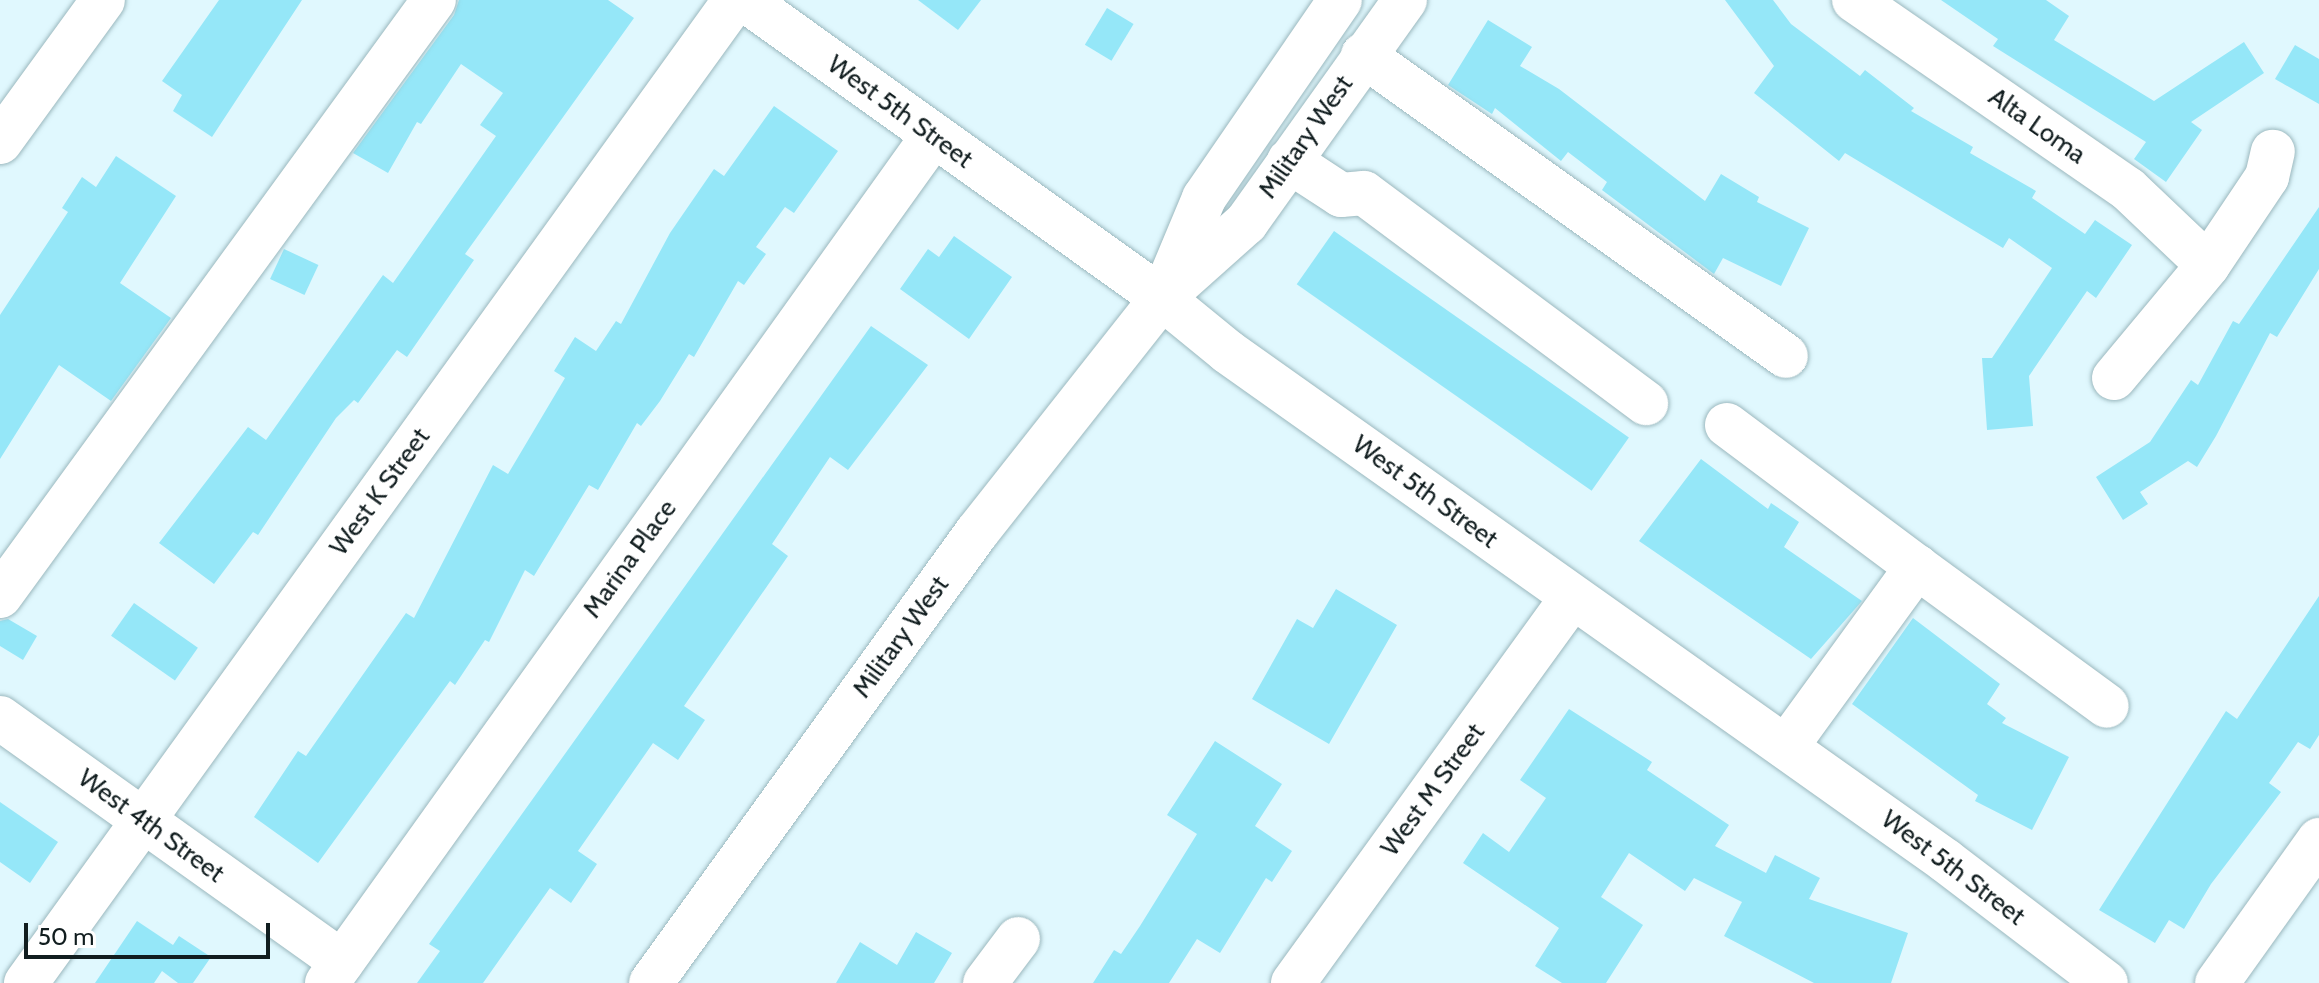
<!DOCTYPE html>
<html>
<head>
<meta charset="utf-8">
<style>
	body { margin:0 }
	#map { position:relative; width:2319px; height:983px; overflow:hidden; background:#e0f8fe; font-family:Cabin,sans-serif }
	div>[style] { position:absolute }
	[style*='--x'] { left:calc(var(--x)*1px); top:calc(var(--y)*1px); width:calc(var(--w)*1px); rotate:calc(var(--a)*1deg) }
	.building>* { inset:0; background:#95e7f8; transform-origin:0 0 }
	.roads { filter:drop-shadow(0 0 2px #9bb8be) drop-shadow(0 0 2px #9bb8be) }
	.minor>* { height:44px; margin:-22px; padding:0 22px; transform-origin:22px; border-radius:22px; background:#fff }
	.major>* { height:44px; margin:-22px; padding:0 22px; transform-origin:22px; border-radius:22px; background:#fff }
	span { translate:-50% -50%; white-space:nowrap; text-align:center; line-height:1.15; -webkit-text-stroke:8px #fff; paint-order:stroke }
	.street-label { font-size:26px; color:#111d1f }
	.scale { position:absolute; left:24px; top:923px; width:246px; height:36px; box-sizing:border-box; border:4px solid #111d1f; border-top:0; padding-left:10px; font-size:24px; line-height:28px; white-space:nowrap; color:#111d1f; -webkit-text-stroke:6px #fff; paint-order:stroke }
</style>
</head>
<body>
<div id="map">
	<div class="building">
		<div style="clip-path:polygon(219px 0,302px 0,212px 137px,173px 111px,182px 95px,162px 81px)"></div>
		<div style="clip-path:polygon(459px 0,608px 0,634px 18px,465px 254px,474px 260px,407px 357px,397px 350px,358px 403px,354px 400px,336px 418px,258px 535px,253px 532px,214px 584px,159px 543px,248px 427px,266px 440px,383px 275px,393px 283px,496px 136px,480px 125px,503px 93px,461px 64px,421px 124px,417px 122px,388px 173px,353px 153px,454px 15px)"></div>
		<div style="clip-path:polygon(918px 0,981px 0,958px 30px)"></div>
		<div style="clip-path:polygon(1725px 0,1773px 0,1791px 24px,1860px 76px,1865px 70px,1914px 108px,1911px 111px,1973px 147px,1970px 153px,2036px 191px,2032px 198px,2085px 234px,2095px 220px,2132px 245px,2096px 298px,2087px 291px,2029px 376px,2033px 426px,1987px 430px,1982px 358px,1992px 358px,2052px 268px,2009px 238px,2003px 248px,1845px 153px,1839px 161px,1754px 93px,1774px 66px)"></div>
		<div style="clip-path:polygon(1941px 0,2046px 0,2069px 16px,2054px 40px,2154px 101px,2244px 42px,2264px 73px,2191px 122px,2202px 130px,2166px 182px,2134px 159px,2146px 142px,1993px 46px,1998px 39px)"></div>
		<div style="left:1107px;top:8px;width:31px;height:43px;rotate:31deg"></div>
		<div style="clip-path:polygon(1488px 20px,1532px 47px,1520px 66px,1559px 89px,1705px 201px,1721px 174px,1759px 197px,1757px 202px,1809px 228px,1781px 286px,1723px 258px,1714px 274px,1602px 190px,1607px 182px,1568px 152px,1561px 161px,1495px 108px,1492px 114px,1448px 85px)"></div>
		<div style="clip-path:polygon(2295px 45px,2319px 59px,2319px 104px,2275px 79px)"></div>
		<div style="clip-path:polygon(774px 106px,838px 151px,794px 213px,785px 207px,756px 247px,766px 254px,744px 285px,738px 281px,694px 357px,689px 354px,660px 401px,641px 426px,637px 423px,598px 490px,589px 485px,534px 576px,525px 570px,489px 642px,485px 640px,455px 685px,450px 681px,318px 863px,254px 817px,298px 751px,306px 756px,406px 613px,414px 618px,493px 465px,508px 474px,565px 378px,554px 371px,575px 337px,596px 351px,616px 321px,621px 324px,670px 233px,714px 169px,724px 176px)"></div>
		<div style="clip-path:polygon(116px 156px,176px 196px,120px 283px,171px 318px,111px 401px,59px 365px,0 459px,0 315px,68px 212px,62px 208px,82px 177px,96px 187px)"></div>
		<div style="clip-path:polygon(2319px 207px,2319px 269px,2277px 337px,2270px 333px,2216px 436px,2197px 467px,2188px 461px,2140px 492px,2148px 504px,2123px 520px,2096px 477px,2150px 442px,2191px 380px,2198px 385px,2233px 321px,2239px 324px)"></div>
		<div style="left:1334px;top:231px;width:360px;height:65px;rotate:35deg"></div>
		<div style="clip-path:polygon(954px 236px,1012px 277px,969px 339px,900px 289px,928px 249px,939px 257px)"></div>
		<div style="left:284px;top:249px;width:38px;height:33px;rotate:25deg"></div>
		<div style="clip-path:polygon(871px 326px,928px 365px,848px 470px,830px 457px,772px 544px,788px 556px,684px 706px,705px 720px,678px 760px,653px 743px,578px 851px,597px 864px,571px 903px,550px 888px,483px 983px,417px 983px,440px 951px,429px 944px)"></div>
		<div style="clip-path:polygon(1701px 459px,1768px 509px,1771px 503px,1799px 522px,1784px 547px,1862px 601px,1811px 659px,1639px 541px)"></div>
		<div style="clip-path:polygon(1336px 589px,1397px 625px,1329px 744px,1252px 699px,1297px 619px,1313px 628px)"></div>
		<div style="clip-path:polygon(2319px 596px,2319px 735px,2310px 749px,2298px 742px,2269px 783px,2281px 792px,2211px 884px,2184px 929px,2169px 920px,2155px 943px,2099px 910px,2226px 711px,2237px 719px)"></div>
		<div style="left:134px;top:603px;width:78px;height:40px;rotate:35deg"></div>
		<div style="clip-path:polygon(1913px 618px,2000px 684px,1987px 704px,2006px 718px,2002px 723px,2069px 757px,2032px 830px,1975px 801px,1978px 795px,1852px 704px)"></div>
		<div style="clip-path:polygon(8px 619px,37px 636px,23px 660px,0 646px,0 621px)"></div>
		<div style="clip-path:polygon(1569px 709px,1652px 762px,1647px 770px,1729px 825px,1715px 846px,1766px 873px,1775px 855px,1820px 878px,1809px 899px,1908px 933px,1891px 983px,1814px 983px,1724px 936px,1742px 902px,1694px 878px,1685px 891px,1629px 853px,1601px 897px,1643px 925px,1606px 983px,1562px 983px,1535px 966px,1559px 928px,1463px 863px,1483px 833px,1509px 852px,1546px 798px,1520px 780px)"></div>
		<div style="clip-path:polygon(1215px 741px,1282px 784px,1255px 826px,1292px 851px,1272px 882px,1266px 878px,1220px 953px,1197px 939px,1169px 983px,1093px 983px,1114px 950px,1121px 954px,1140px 926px,1197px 834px,1167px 815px)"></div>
		<div style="clip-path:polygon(0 802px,58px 842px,30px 883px,0 862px)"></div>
		<div style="clip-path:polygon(137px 921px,173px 945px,179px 936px,211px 957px,193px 983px,178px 983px,162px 971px,154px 983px,95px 983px)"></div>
		<div style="clip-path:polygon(916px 932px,952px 953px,934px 983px,836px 983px,860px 942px,897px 965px)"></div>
	</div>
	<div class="roads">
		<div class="minor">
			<div style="--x:745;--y:0;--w:513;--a:35.55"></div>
			<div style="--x:1162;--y:298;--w:85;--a:39.3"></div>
			<div style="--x:1228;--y:352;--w:880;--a:35.33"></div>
			<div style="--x:1946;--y:861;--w:201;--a:37.3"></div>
			<div style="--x:1854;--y:0;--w:333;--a:34.6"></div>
			<div style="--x:2128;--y:189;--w:110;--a:43.5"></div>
			<div style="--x:1363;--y:55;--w:519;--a:35.44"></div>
			<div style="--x:0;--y:142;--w:175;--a:-54"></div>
			<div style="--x:1289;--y:161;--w:62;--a:33.2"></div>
			<div style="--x:1341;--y:195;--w:23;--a:-5"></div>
			<div style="--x:1364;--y:193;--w:352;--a:36.7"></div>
			<div style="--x:2114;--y:378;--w:147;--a:-50.2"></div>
			<div style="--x:2208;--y:265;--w:106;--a:-56.2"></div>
			<div style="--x:2267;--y:177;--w:26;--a:-77"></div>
			<div style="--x:1727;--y:425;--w:237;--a:36.8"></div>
			<div style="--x:0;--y:596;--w:737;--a:-53.94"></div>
			<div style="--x:0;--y:718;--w:420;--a:35.5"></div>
			<div style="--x:1786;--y:747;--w:223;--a:-54"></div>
			<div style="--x:1917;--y:567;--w:235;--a:36.2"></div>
			<div style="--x:26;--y:983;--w:1212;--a:-54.2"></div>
			<div style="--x:327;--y:983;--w:1041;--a:-54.42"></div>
			<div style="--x:985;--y:983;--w:55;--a:-53.1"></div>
			<div style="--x:1293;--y:983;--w:475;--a:-54.1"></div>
			<div style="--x:2217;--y:983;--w:176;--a:-54.5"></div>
		</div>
		<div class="major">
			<div style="--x:1166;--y:289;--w:99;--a:-67.3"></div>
			<div style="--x:1204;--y:198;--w:240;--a:-55.5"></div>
			<div style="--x:651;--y:983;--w:556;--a:-54.14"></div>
			<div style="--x:977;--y:532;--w:298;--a:-51.7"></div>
			<div style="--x:1162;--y:298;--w:113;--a:-41.8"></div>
			<div style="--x:1246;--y:223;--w:274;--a:-54.5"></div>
		</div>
	</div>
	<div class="street-label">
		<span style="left:900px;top:112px;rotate:36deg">West 5th Street</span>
		<span style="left:2037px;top:126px;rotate:35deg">Alta Loma</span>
		<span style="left:1306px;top:137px;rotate:-55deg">Military West</span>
		<span style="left:380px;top:492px;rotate:-54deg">West K Street</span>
		<span style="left:1425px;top:492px;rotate:36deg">West 5th Street</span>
		<span style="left:630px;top:559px;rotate:-54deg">Marina Place</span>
		<span style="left:901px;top:637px;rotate:-54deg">Military West</span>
		<span style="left:1433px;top:790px;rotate:-54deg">West M Street</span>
		<span style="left:151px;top:826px;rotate:36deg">West 4th Street</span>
		<span style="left:1953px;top:868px;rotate:37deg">West 5th Street</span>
	</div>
	<div class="scale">50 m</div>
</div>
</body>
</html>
